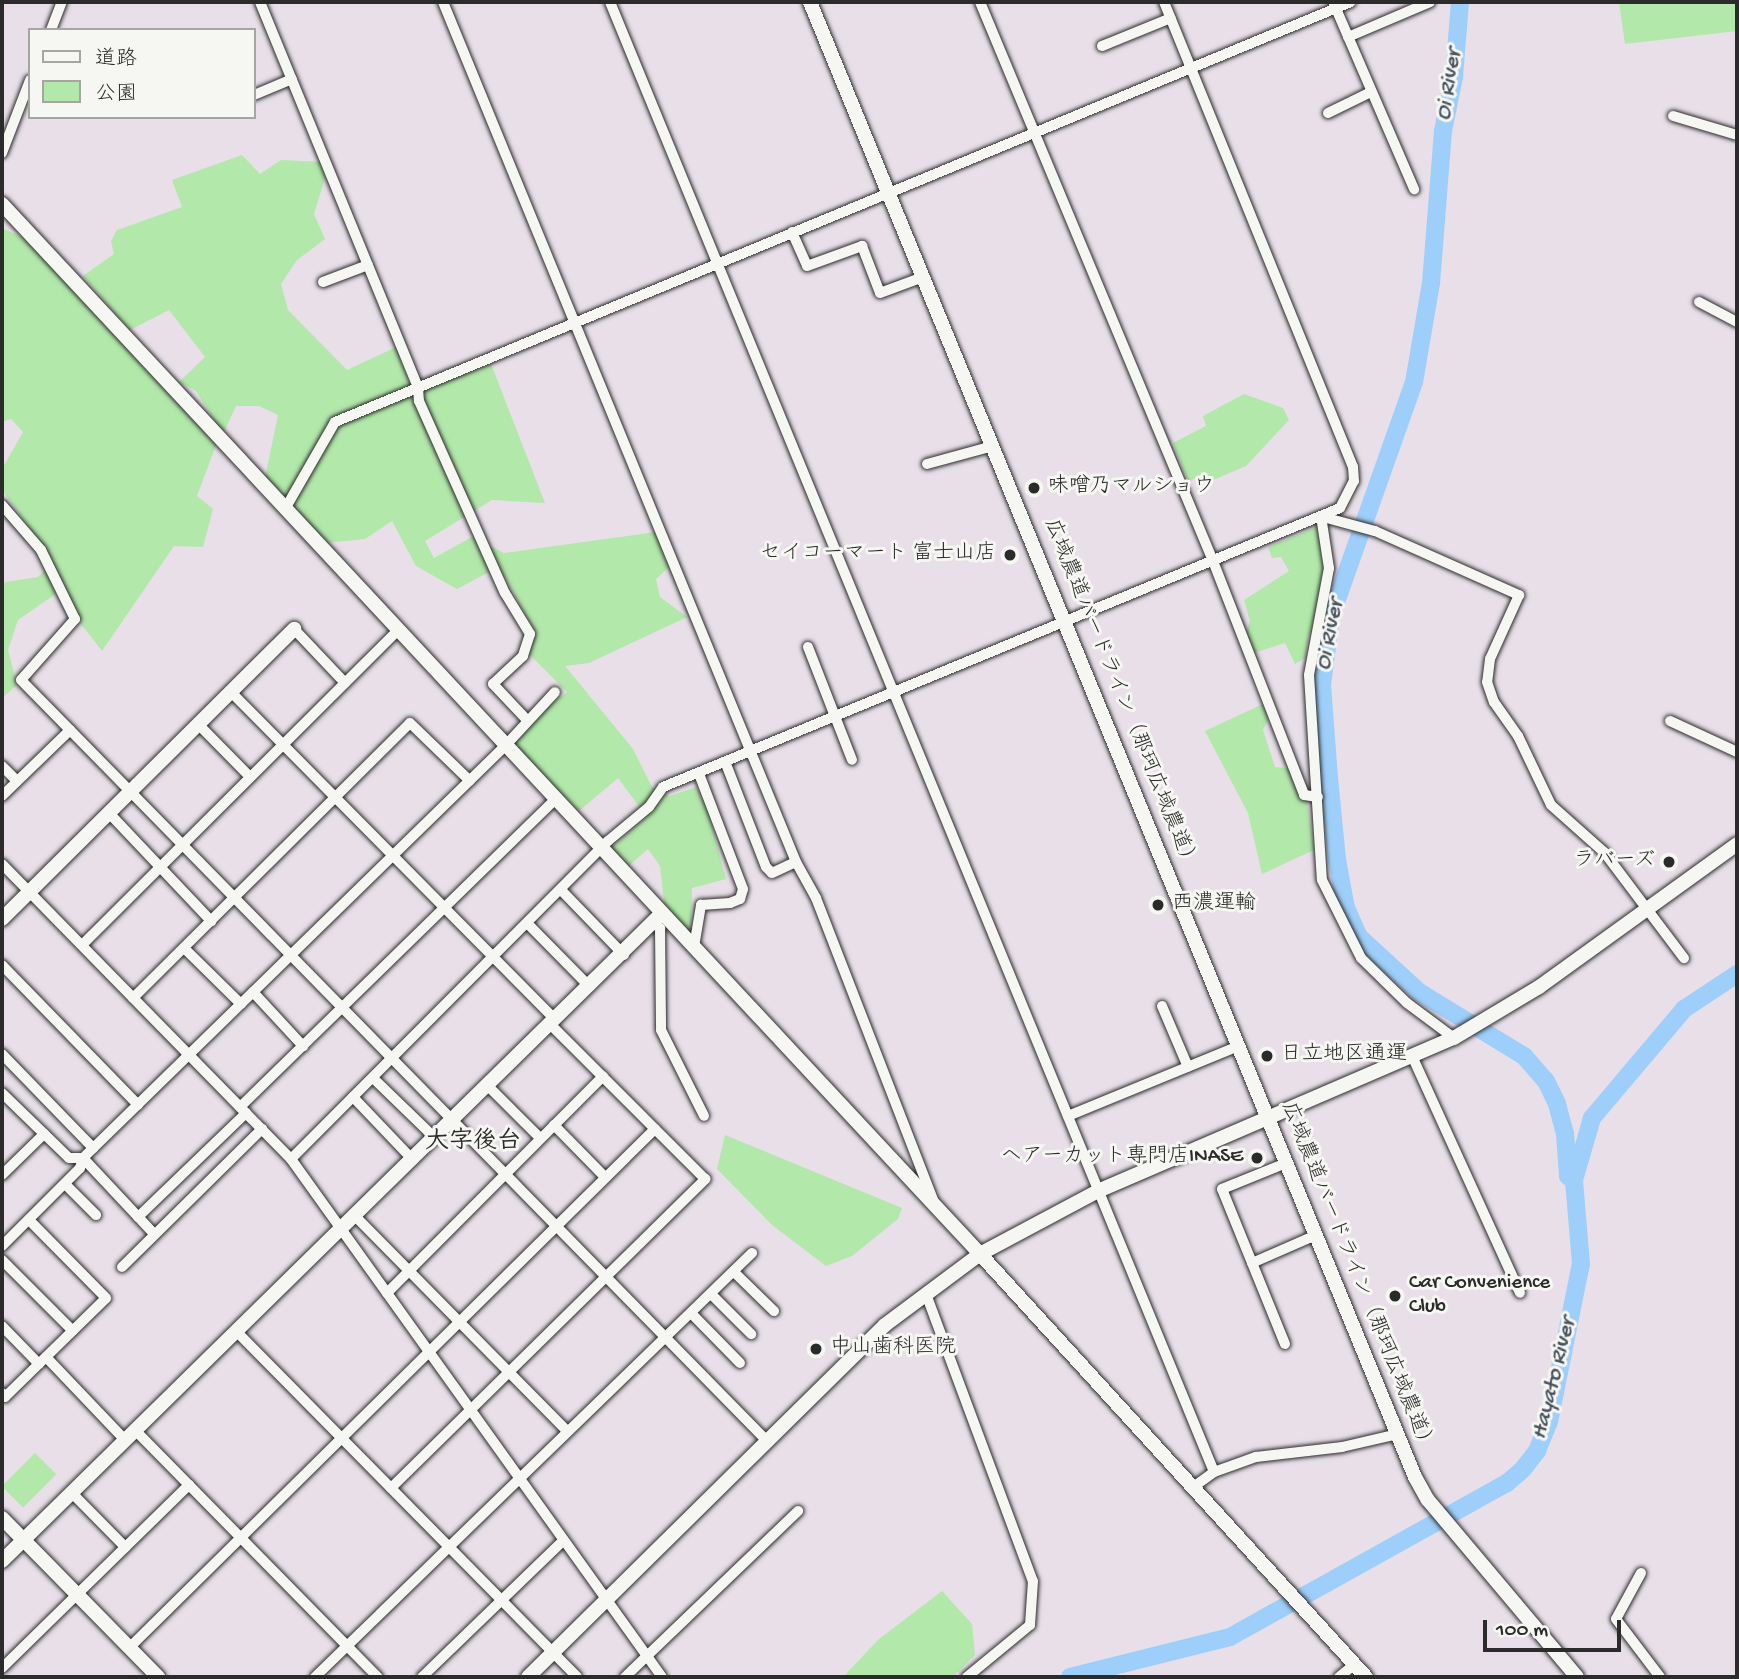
<!DOCTYPE html>
<html>
<head>
<meta charset="utf-8">
<style>
	body { margin:0 }
	#map { position:relative; width:1739px; height:1679px; overflow:hidden; background:#e8dfe9; font-family:"Gochi Hand","Klee One",sans-serif }
	div>[style] { position:absolute }
	[style*='--x'] { left:calc(var(--x)*1px); top:calc(var(--y)*1px); width:calc(var(--w)*1px); rotate:calc(var(--a)*1deg) }
	.green>* { inset:0; background:#b2e8aa; transform-origin:0 0 }
	.river>* { height:18px; margin:-9px; padding:0 9px; transform-origin:9px; border-radius:9px; background:#9dcffa }
	.roads { filter:drop-shadow(0 0 2px #2b2b2b) drop-shadow(0 0 2px #2b2b2b) }
	.minor>* { height:10px; margin:-5px; padding:0 5px; transform-origin:5px; border-radius:5px; background:#f6f6f2 }
	.tertiary>* { height:14px; margin:-7px; padding:0 7px; transform-origin:7px; border-radius:7px; background:#f6f6f2 }
	.dots>* { width:19px; height:19px; translate:-50% -50%; box-sizing:border-box; border:4px solid #f6f6f2; border-radius:50% }
	span { translate:-50% -50%; white-space:nowrap; text-align:center; line-height:1.15; -webkit-text-stroke:6px #f6f6f2; paint-order:stroke }
	.poi-label { font-size:21px; color:#2b2b2b }
	.left { translate:0 -50%; text-align:left }
	.right { translate:-100% -50%; text-align:right }
	.street-label { font-size:21px; color:#2b2b2b }
	.water-label { font-size:23px; color:#48545f; font-style:italic }
	.quarter-label { font-size:24px; color:#2b2b2b; font-weight:700 }
	.frame { position:absolute; inset:0; border:4px solid #2b2b2b; pointer-events:none }
	.legend { position:absolute; left:28px; top:28px; width:228px; height:91px; box-sizing:border-box; background:#f6f6f2; border:2px solid #a5a5a2; margin:0; padding:9px 12px; list-style:none; font-size:21px; color:#2b2b2b }
	.legend li { display:flex; align-items:center; gap:14px; height:35px }
	.legend b { width:35px; border:2px solid #a5a5a2 }
	.scale { position:absolute; left:1483px; top:1620px; width:138px; height:32px; box-sizing:border-box; border:4px solid #2b2b2b; border-top:0; padding-left:9px; font-size:21px; line-height:24px; white-space:nowrap; color:#2b2b2b; -webkit-text-stroke:5px #f6f6f2; paint-order:stroke }
</style>
</head>
<body>
<div id="map">
	<div class="green">
		<div style="clip-path:polygon(1619px 2px,1737px 2px,1737px 31px,1625px 44px)"></div>
		<div style="clip-path:polygon(242px 155px,260px 174px,281px 160px,322px 162px,325px 178px,314px 214px,325px 239px,297px 260px,281px 284px,288px 310px,347px 370px,396px 347px,413px 393px,491px 364px,545px 503px,492px 500px,425px 541px,434px 558px,472px 537px,504px 553px,656px 532px,671px 565px,656px 579px,660px 597px,687px 617px,589px 663px,565px 666px,633px 749px,652px 787px,670px 796px,696px 787px,708px 811px,726px 879px,692px 888px,691px 936px,665px 911px,660px 866px,648px 849px,625px 869px,609px 850px,647px 817px,618px 778px,579px 811px,512px 744px,535px 717px,567px 692px,528px 653px,536px 633px,505px 577px,489px 572px,457px 589px,416px 566px,392px 521px,365px 539px,324px 543px,265px 478px,278px 415px,259px 406px,236px 406px,223px 434px,196px 391px,179px 382px,205px 357px,169px 310px,130px 330px,83px 276px,114px 254px,111px 241px,117px 230px,182px 207px,172px 180px)"></div>
		<div style="clip-path:polygon(2px 228px,34px 243px,218px 440px,197px 496px,213px 509px,203px 547px,174px 546px,102px 651px,57px 593px,18px 620px,8px 650px,17px 685px,2px 698px,2px 587px,5px 582px,38px 577px,54px 561px,2px 490px,2px 469px,23px 432px,11px 419px,2px 422px)"></div>
		<div style="clip-path:polygon(1244px 394px,1283px 408px,1289px 420px,1246px 466px,1213px 480px,1206px 475px,1188px 481px,1173px 443px,1206px 426px,1203px 416px)"></div>
		<div style="clip-path:polygon(1319px 526px,1326px 568px,1315px 629px,1309px 634px,1305px 658px,1295px 664px,1285px 643px,1254px 653px,1245px 634px,1250px 621px,1244px 600px,1289px 571px,1281px 557px,1272px 558px,1268px 547px)"></div>
		<div style="clip-path:polygon(1263px 704px,1268px 720px,1263px 730px,1275px 767px,1288px 768px,1305px 785px,1314px 850px,1262px 874px,1248px 813px,1205px 731px)"></div>
		<div style="clip-path:polygon(725px 1135px,902px 1208px,898px 1219px,852px 1256px,826px 1266px,772px 1225px,717px 1169px)"></div>
		<div style="left:35px;top:1453px;width:30px;height:47px;rotate:45deg"></div>
		<div style="clip-path:polygon(942px 1591px,972px 1624px,975px 1655px,953px 1677px,843px 1677px,879px 1639px)"></div>
	</div>
	<div class="river">
		<div style="--x:1460;--y:2;--w:75;--a:94.6"></div>
		<div style="--x:1454;--y:77;--w:55;--a:101.5"></div>
		<div style="--x:1443;--y:131;--w:152;--a:94.5"></div>
		<div style="--x:1431;--y:283;--w:100;--a:99.7"></div>
		<div style="--x:1414;--y:382;--w:248;--a:109.5"></div>
		<div style="--x:1331;--y:616;--w:70;--a:97.4"></div>
		<div style="--x:1322;--y:685;--w:93;--a:85.7"></div>
		<div style="--x:1329;--y:778;--w:82;--a:84.4"></div>
		<div style="--x:1337;--y:860;--w:49;--a:79.4"></div>
		<div style="--x:1346;--y:908;--w:32;--a:66"></div>
		<div style="--x:1359;--y:937;--w:81;--a:42.5"></div>
		<div style="--x:1419;--y:992;--w:123;--a:31.4"></div>
		<div style="--x:1524;--y:1056;--w:33;--a:49"></div>
		<div style="--x:1546;--y:1081;--w:25;--a:64"></div>
		<div style="--x:1557;--y:1104;--w:30;--a:75"></div>
		<div style="--x:1565;--y:1133;--w:43;--a:86"></div>
		<div style="--x:1568;--y:1176;--w:7;--a:34"></div>
		<div style="--x:1070;--y:1677;--w:165;--a:-14"></div>
		<div style="--x:1230;--y:1637;--w:317;--a:-29.1"></div>
		<div style="--x:1507;--y:1483;--w:21;--a:-41"></div>
		<div style="--x:1523;--y:1469;--w:23;--a:-52"></div>
		<div style="--x:1537;--y:1451;--w:31;--a:-68"></div>
		<div style="--x:1549;--y:1422;--w:161;--a:-78.6"></div>
		<div style="--x:1581;--y:1264;--w:84;--a:-94.8"></div>
		<div style="--x:1574;--y:1180;--w:65;--a:-73.8"></div>
		<div style="--x:1592;--y:1118;--w:143;--a:-49.8"></div>
		<div style="--x:1684;--y:1009;--w:64;--a:-33.4"></div>
	</div>
	<div class="roads">
		<div class="minor">
			<div style="--x:260;--y:2;--w:417;--a:67.7"></div>
			<div style="--x:418;--y:388;--w:13;--a:86"></div>
			<div style="--x:419;--y:401;--w:210;--a:65.9"></div>
			<div style="--x:505;--y:593;--w:48;--a:58.6"></div>
			<div style="--x:530;--y:634;--w:23;--a:108"></div>
			<div style="--x:523;--y:656;--w:41;--a:137"></div>
			<div style="--x:493;--y:684;--w:50;--a:46.6"></div>
			<div style="--x:443;--y:2;--w:930;--a:67.68"></div>
			<div style="--x:796;--y:862;--w:41;--a:60.9"></div>
			<div style="--x:816;--y:898;--w:324;--a:68.8"></div>
			<div style="--x:610;--y:2;--w:1589;--a:67.66"></div>
			<div style="--x:980;--y:2;--w:606;--a:67.37"></div>
			<div style="--x:1213;--y:561;--w:251;--a:68.7"></div>
			<div style="--x:1304;--y:795;--w:14;--a:8"></div>
			<div style="--x:1334;--y:4;--w:202;--a:66.6"></div>
			<div style="--x:51;--y:30;--w:30;--a:-69"></div>
			<div style="--x:1348;--y:37;--w:89;--a:-23.1"></div>
			<div style="--x:1102;--y:46;--w:74;--a:-22.1"></div>
			<div style="--x:254;--y:95;--w:41;--a:-22.8"></div>
			<div style="--x:1328;--y:113;--w:46;--a:-26"></div>
			<div style="--x:1673;--y:116;--w:67;--a:16.5"></div>
			<div style="--x:2;--y:153;--w:78;--a:-69"></div>
			<div style="--x:792;--y:232;--w:37;--a:66"></div>
			<div style="--x:807;--y:266;--w:59;--a:-20"></div>
			<div style="--x:862;--y:246;--w:50;--a:69"></div>
			<div style="--x:880;--y:293;--w:46;--a:-20.4"></div>
			<div style="--x:323;--y:282;--w:48;--a:-20.7"></div>
			<div style="--x:1699;--y:302;--w:43;--a:27.8"></div>
			<div style="--x:927;--y:464;--w:68;--a:-15.3"></div>
			<div style="--x:2;--y:505;--w:60;--a:49.1"></div>
			<div style="--x:41;--y:550;--w:77;--a:63.8"></div>
			<div style="--x:75;--y:619;--w:81;--a:131.5"></div>
			<div style="--x:21;--y:680;--w:1067;--a:45.57"></div>
			<div style="--x:285;--y:509;--w:100;--a:-60.1"></div>
			<div style="--x:335;--y:422;--w:1099;--a:-22.46"></div>
			<div style="--x:1321;--y:516;--w:53;--a:81.3"></div>
			<div style="--x:1329;--y:568;--w:109;--a:100.6"></div>
			<div style="--x:1309;--y:675;--w:205;--a:86.4"></div>
			<div style="--x:1322;--y:880;--w:87;--a:63.4"></div>
			<div style="--x:1361;--y:958;--w:64;--a:44.4"></div>
			<div style="--x:1407;--y:1003;--w:59;--a:36.7"></div>
			<div style="--x:1323;--y:517;--w:54;--a:15.1"></div>
			<div style="--x:1375;--y:531;--w:158;--a:24"></div>
			<div style="--x:1519;--y:595;--w:70;--a:114.4"></div>
			<div style="--x:1490;--y:659;--w:23;--a:97"></div>
			<div style="--x:1487;--y:682;--w:21;--a:71"></div>
			<div style="--x:1494;--y:702;--w:42;--a:54.8"></div>
			<div style="--x:1518;--y:736;--w:76;--a:64.4"></div>
			<div style="--x:1551;--y:805;--w:71;--a:41.6"></div>
			<div style="--x:1604;--y:852;--w:133;--a:53"></div>
			<div style="--x:294;--y:629;--w:74;--a:46.6"></div>
			<div style="--x:808;--y:647;--w:121;--a:68.7"></div>
			<div style="--x:232;--y:693;--w:459;--a:45.3"></div>
			<div style="--x:1670;--y:721;--w:74;--a:24.8"></div>
			<div style="--x:198;--y:724;--w:74;--a:45.5"></div>
			<div style="--x:726;--y:764;--w:110;--a:68.8"></div>
			<div style="--x:766;--y:867;--w:8;--a:45"></div>
			<div style="--x:772;--y:873;--w:26;--a:-25"></div>
			<div style="--x:2;--y:766;--w:21;--a:45"></div>
			<div style="--x:2;--y:796;--w:95;--a:-44.1"></div>
			<div style="--x:109;--y:813;--w:149;--a:46.6"></div>
			<div style="--x:2;--y:864;--w:413;--a:45.6"></div>
			<div style="--x:291;--y:1159;--w:637;--a:54.39"></div>
			<div style="--x:562;--y:891;--w:89;--a:45.9"></div>
			<div style="--x:653;--y:923;--w:9;--a:36"></div>
			<div style="--x:660;--y:928;--w:102;--a:89.4"></div>
			<div style="--x:661;--y:1030;--w:96;--a:63.4"></div>
			<div style="--x:528;--y:924;--w:88;--a:45.5"></div>
			<div style="--x:82;--y:945;--w:446;--a:-44.9"></div>
			<div style="--x:694;--y:947;--w:43;--a:-80.5"></div>
			<div style="--x:701;--y:905;--w:29;--a:-4"></div>
			<div style="--x:730;--y:903;--w:11;--a:-22"></div>
			<div style="--x:740;--y:899;--w:10;--a:-73"></div>
			<div style="--x:743;--y:889;--w:123;--a:-110.9"></div>
			<div style="--x:184;--y:948;--w:80;--a:44.5"></div>
			<div style="--x:2;--y:965;--w:195;--a:45.8"></div>
			<div style="--x:253;--y:992;--w:74;--a:47.2"></div>
			<div style="--x:133;--y:998;--w:390;--a:-44.8"></div>
			<div style="--x:410;--y:723;--w:83;--a:44"></div>
			<div style="--x:1162;--y:1006;--w:66;--a:66.9"></div>
			<div style="--x:2;--y:1054;--w:131;--a:45.9"></div>
			<div style="--x:1413;--y:1058;--w:258;--a:65.5"></div>
			<div style="--x:373;--y:1078;--w:86;--a:44.1"></div>
			<div style="--x:488;--y:1086;--w:74;--a:45"></div>
			<div style="--x:2;--y:1093;--w:93;--a:44.1"></div>
			<div style="--x:69;--y:1158;--w:14;--a:0"></div>
			<div style="--x:83;--y:1158;--w:104;--a:46.9"></div>
			<div style="--x:353;--y:1097;--w:87;--a:46.4"></div>
			<div style="--x:240;--y:1107;--w:441;--a:-44.3"></div>
			<div style="--x:1068;--y:1116;--w:185;--a:-22.3"></div>
			<div style="--x:554;--y:1125;--w:71;--a:45.6"></div>
			<div style="--x:291;--y:1159;--w:449;--a:-45.1"></div>
			<div style="--x:608;--y:841;--w:53;--a:-39.7"></div>
			<div style="--x:649;--y:807;--w:24;--a:-55"></div>
			<div style="--x:663;--y:787;--w:732;--a:-22.4"></div>
			<div style="--x:1340;--y:508;--w:30;--a:-63"></div>
			<div style="--x:1354;--y:481;--w:14;--a:-94"></div>
			<div style="--x:1353;--y:467;--w:502;--a:-112.12"></div>
			<div style="--x:2;--y:1175;--w:59;--a:-44.3"></div>
			<div style="--x:65;--y:1184;--w:44;--a:45"></div>
			<div style="--x:355;--y:1216;--w:302;--a:45.4"></div>
			<div style="--x:138;--y:1217;--w:150;--a:-43.9"></div>
			<div style="--x:2;--y:1246;--w:110;--a:-45"></div>
			<div style="--x:80;--y:1168;--w:10;--a:-73"></div>
			<div style="--x:83;--y:1158;--w:591;--a:-44.31"></div>
			<div style="--x:506;--y:745;--w:72;--a:-47.2"></div>
			<div style="--x:2;--y:1260;--w:100;--a:45"></div>
			<div style="--x:1252;--y:1263;--w:70;--a:-23.6"></div>
			<div style="--x:122;--y:1267;--w:197;--a:-44.6"></div>
			<div style="--x:734;--y:1272;--w:56;--a:44.3"></div>
			<div style="--x:387;--y:1293;--w:306;--a:-45.1"></div>
			<div style="--x:711;--y:1294;--w:57;--a:45"></div>
			<div style="--x:926;--y:1294;--w:306;--a:69.6"></div>
			<div style="--x:1033;--y:1581;--w:44;--a:93.9"></div>
			<div style="--x:1030;--y:1625;--w:82;--a:140.5"></div>
			<div style="--x:691;--y:1313;--w:70;--a:45.6"></div>
			<div style="--x:2;--y:1326;--w:53;--a:45.8"></div>
			<div style="--x:237;--y:1332;--w:484;--a:45.4"></div>
			<div style="--x:1285;--y:1344;--w:167;--a:-112.1"></div>
			<div style="--x:1222;--y:1189;--w:69;--a:-22.1"></div>
			<div style="--x:46;--y:1357;--w:116;--a:46.4"></div>
			<div style="--x:2;--y:1393;--w:5;--a:53"></div>
			<div style="--x:5;--y:1397;--w:141;--a:-44.4"></div>
			<div style="--x:106;--y:1298;--w:110;--a:-134.6"></div>
			<div style="--x:136;--y:1431;--w:345;--a:45.5"></div>
			<div style="--x:391;--y:1488;--w:441;--a:-44.5"></div>
			<div style="--x:705;--y:1179;--w:219;--a:-135"></div>
			<div style="--x:1192;--y:1488;--w:27;--a:-36"></div>
			<div style="--x:1214;--y:1472;--w:45;--a:-19.7"></div>
			<div style="--x:1256;--y:1457;--w:87;--a:-6.6"></div>
			<div style="--x:1342;--y:1447;--w:57;--a:-13.1"></div>
			<div style="--x:72;--y:1493;--w:76;--a:45.5"></div>
			<div style="--x:1641;--y:1573;--w:52;--a:118.5"></div>
			<div style="--x:1616;--y:1619;--w:73;--a:52.8"></div>
			<div style="--x:129;--y:1648;--w:739;--a:-44.62"></div>
			<div style="--x:2;--y:1668;--w:262;--a:-44.4"></div>
			<div style="--x:315;--y:1677;--w:609;--a:-44.13"></div>
			<div style="--x:422;--y:1677;--w:197;--a:-44"></div>
			<div style="--x:625;--y:1677;--w:240;--a:-43.8"></div>
			<div style="--x:1339;--y:1677;--w:19;--a:-39"></div>
		</div>
		<div class="tertiary">
			<div style="--x:810;--y:2;--w:1594;--a:67.7"></div>
			<div style="--x:1415;--y:1477;--w:26;--a:61"></div>
			<div style="--x:1428;--y:1500;--w:231;--a:49.9"></div>
			<div style="--x:2;--y:204;--w:1435;--a:47.03"></div>
			<div style="--x:980;--y:1254;--w:573;--a:47.62"></div>
			<div style="--x:2;--y:919;--w:412;--a:-44.8"></div>
			<div style="--x:2;--y:1518;--w:223;--a:45.5"></div>
			<div style="--x:2;--y:1561;--w:922;--a:-44.47"></div>
			<div style="--x:528;--y:1677;--w:501;--a:-44.6"></div>
			<div style="--x:885;--y:1325;--w:119;--a:-36.8"></div>
			<div style="--x:980;--y:1254;--w:134;--a:-28.1"></div>
			<div style="--x:1098;--y:1191;--w:387;--a:-23.3"></div>
			<div style="--x:1454;--y:1038;--w:99;--a:-31"></div>
			<div style="--x:1539;--y:987;--w:244;--a:-35.8"></div>
		</div>
	</div>
	<div class="dots">
		<div style="left:1034px;top:488px;background:#2b2b2b"></div>
		<div style="left:1010px;top:555px;background:#2b2b2b"></div>
		<div style="left:1669px;top:862px;background:#2b2b2b"></div>
		<div style="left:1158px;top:905px;background:#2b2b2b"></div>
		<div style="left:1267px;top:1056px;background:#2b2b2b"></div>
		<div style="left:1257px;top:1158px;background:#2b2b2b"></div>
		<div style="left:1395px;top:1296px;background:#2b2b2b"></div>
		<div style="left:816px;top:1349px;background:#2b2b2b"></div>
	</div>
	<div class="poi-label">
		<span class="left" style="left:1048px;top:488px">味噌乃マルショウ</span>
		<span class="right" style="left:996px;top:555px">セイコーマート 富士山店</span>
		<span class="right" style="left:1655px;top:862px">ラバーズ</span>
		<span class="left" style="left:1172px;top:905px">西濃運輸</span>
		<span class="left" style="left:1281px;top:1056px">日立地区通運</span>
		<span class="right" style="left:1243px;top:1158px">ヘアーカット専門店INASE</span>
		<span class="left" style="left:1409px;top:1296px">Car Convenience<br>Club</span>
		<span class="left" style="left:830px;top:1349px">中山歯科医院</span>
	</div>
	<div class="street-label">
		<span style="left:1119px;top:695px;rotate:68deg">広域農道バードライン（那珂広域農道）</span>
		<span style="left:1356px;top:1278px;rotate:68deg">広域農道バードライン（那珂広域農道）</span>
	</div>
	<div class="water-label">
		<span style="left:1450px;top:85px;rotate:-81deg">Oi River</span>
		<span style="left:1331px;top:635px;rotate:-79deg">Oi River</span>
		<span style="left:1555px;top:1379px;rotate:-76deg">Hayato River</span>
	</div>
	<div class="quarter-label">
		<span style="left:473px;top:1143px">大字後台</span>
	</div>
	<div class="frame"></div>
	<ul class="legend">
	<li><b style="height:9px;background:#f6f6f2"></b>道路</li>
	<li><b style="height:19px;background:#b2e8aa"></b>公園</li>
	</ul>
	<div class="scale">100 m</div>
</div>
</body>
</html>
